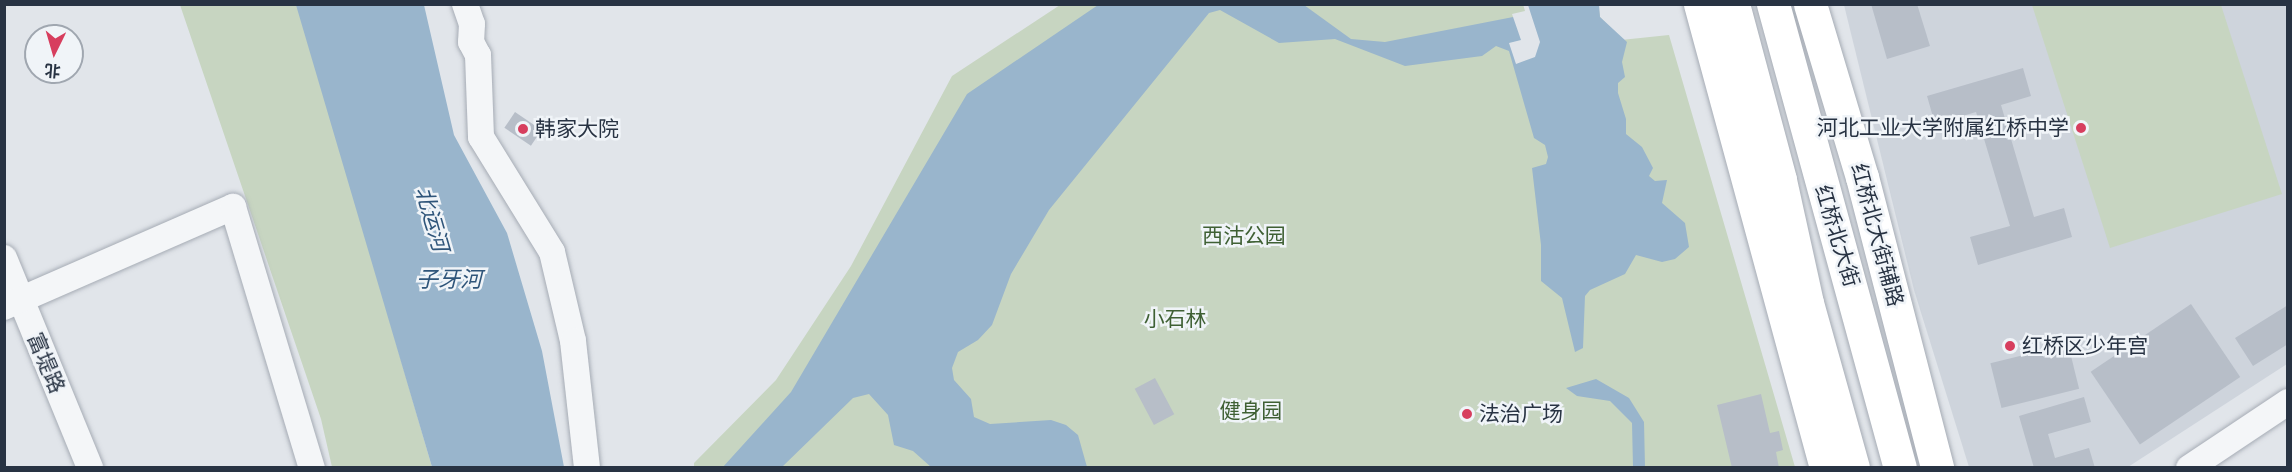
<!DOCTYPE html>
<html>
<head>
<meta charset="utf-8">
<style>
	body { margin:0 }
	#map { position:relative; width:2292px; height:472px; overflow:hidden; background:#e1e5ea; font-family:"Roboto Condensed","Noto Sans SC",sans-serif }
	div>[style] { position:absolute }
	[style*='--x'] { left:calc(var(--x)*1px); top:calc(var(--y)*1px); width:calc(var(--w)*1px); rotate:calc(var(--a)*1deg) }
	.built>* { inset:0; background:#ced4dc }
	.green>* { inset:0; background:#c7d5c1 }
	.water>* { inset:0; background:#99b5cc }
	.pier>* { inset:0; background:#e1e5ea }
	.building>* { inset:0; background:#b7bec8; transform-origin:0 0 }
	.roads { filter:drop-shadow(0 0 2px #a6acb5) drop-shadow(0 0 2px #a6acb5) }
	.minor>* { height:26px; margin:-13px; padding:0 13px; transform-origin:13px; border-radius:13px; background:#f4f6f8 }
	.major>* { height:33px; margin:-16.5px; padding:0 16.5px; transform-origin:16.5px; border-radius:16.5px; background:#fff }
	.dots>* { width:16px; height:16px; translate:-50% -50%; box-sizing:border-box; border:3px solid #f0f4f8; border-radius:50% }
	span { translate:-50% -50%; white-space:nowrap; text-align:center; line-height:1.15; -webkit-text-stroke:5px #f0f4f8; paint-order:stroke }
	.poi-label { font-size:21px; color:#283343 }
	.right { translate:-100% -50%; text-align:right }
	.left { translate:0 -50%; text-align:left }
	.street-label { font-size:21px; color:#283343 }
	.park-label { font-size:21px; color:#3f6034 }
	.water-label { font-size:22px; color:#2f557a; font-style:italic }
	.frame { position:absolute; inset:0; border:6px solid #283343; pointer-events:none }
	.north { position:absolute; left:24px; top:24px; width:60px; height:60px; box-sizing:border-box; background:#f0f4f8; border:2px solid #a0a7b0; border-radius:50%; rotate:185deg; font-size:16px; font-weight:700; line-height:24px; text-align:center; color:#283343 }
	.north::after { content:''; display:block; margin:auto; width:21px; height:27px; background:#d73e5e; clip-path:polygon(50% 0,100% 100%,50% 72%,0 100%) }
</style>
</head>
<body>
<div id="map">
	<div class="built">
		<div style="clip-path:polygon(1844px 5px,2287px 5px,2287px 364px,2128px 467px,1969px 467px,1914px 290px)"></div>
	</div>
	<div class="green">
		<div style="clip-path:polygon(1598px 4px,1600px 17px,1621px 40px,1669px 35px,1795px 467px,694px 468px,694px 463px,776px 380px,851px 266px,952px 76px,1060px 5px)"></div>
		<div style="clip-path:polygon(180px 5px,298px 5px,432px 467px,332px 467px,321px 419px)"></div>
		<div style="clip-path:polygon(2032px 5px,2221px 5px,2282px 194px,2110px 248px)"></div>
	</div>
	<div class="water">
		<div style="clip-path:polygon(296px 5px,424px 5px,454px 135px,507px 233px,542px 351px,564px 467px,432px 467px)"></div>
		<div style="clip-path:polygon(1098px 5px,1304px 5px,1351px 39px,1385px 42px,1529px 14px,1526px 5px,1599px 5px,1600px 17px,1627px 42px,1622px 62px,1625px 77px,1618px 83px,1618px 93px,1626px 119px,1626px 134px,1642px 147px,1653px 168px,1649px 176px,1655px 181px,1667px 180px,1662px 203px,1685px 223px,1689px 247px,1675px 259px,1662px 262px,1636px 255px,1625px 274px,1590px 290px,1585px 296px,1583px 348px,1575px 352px,1562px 298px,1541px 281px,1541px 245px,1532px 168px,1546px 164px,1548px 157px,1545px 145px,1534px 138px,1509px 51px,1496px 46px,1482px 56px,1405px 66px,1335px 39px,1279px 43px,1220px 10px,1209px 13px,1049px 210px,1011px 274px,992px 325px,978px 340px,958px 352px,952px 368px,954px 380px,971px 399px,974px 417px,990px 424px,1051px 420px,1066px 425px,1078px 435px,1087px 467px,931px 467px,913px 451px,894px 445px,888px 415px,869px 394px,853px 398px,782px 467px,722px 468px,791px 392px,967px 94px)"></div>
		<div style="clip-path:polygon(1596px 379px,1629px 398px,1644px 422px,1645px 467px,1633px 467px,1632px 423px,1610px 401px,1577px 396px,1566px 388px)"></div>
	</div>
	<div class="pier">
		<div style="clip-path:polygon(1523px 4px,1528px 5px,1540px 42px,1535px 57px,1516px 64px,1509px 43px,1521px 40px,1512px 14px,1525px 11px)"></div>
	</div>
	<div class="building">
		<div style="clip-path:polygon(1871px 4px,1917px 4px,1930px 46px,1887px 59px)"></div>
		<div style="clip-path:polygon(2023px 68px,2031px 96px,2001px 105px,2034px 217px,2064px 208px,2072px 237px,1978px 265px,1970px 237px,2010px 226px,1976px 112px,1935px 124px,1927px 96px)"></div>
		<div style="left:515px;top:112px;width:32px;height:19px;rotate:34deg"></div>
		<div style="left:2191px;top:304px;width:88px;height:121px;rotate:56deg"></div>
		<div style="clip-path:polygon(2288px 305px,2288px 344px,2253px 366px,2235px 338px)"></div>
		<div style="left:2068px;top:344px;width:46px;height:80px;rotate:76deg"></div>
		<div style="left:1155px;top:378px;width:41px;height:23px;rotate:62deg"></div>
		<div style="clip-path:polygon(1761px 394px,1770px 433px,1779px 431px,1783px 450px,1776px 452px,1779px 468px,1732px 468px,1717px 405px)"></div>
		<div style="clip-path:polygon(2084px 397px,2091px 422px,2048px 434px,2055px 458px,2089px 448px,2095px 468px,2034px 468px,2019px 416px)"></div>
	</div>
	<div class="roads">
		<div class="minor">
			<div style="--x:465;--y:4;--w:21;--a:71"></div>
			<div style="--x:472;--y:24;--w:18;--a:93"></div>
			<div style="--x:471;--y:42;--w:15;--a:62"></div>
			<div style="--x:478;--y:55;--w:82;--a:87.9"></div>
			<div style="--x:481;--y:137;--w:135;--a:58.3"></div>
			<div style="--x:552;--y:252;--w:91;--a:76.7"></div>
			<div style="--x:573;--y:341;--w:128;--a:83.7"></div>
			<div style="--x:4;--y:258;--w:227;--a:67.7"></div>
			<div style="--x:4;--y:307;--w:250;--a:-23.6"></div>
			<div style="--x:233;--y:207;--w:273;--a:73.2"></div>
			<div style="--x:2189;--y:468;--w:119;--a:-33.7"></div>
		</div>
		<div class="major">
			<div style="--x:1700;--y:4;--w:481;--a:74.8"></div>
			<div style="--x:1733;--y:4;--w:182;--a:75"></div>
			<div style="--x:1780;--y:180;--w:126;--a:77.6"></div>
			<div style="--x:1807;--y:303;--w:171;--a:74.4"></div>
			<div style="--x:1773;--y:4;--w:481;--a:74.7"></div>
			<div style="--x:1810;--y:4;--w:181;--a:73.3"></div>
			<div style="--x:1862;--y:177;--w:301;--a:75.5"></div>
		</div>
	</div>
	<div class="dots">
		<div style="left:2081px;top:128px;background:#d73e5e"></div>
		<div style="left:523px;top:129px;background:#d73e5e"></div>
		<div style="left:2010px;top:346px;background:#d73e5e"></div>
		<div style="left:1467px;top:414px;background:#d73e5e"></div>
	</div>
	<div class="poi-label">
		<span class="right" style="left:2069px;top:128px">河北工业大学附属红桥中学</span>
		<span class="left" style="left:535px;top:129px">韩家大院</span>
		<span class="left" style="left:2022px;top:346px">红桥区少年宫</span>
		<span class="left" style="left:1479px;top:414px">法治广场</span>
	</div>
	<div class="street-label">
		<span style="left:1877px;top:235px;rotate:75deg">红桥北大街辅路</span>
		<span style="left:1837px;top:236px;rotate:73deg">红桥北大街</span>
		<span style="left:46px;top:363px;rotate:67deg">富堤路</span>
	</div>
	<div class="park-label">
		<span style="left:1244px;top:236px">西沽公园</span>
		<span style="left:1175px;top:319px">小石林</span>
		<span style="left:1251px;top:411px">健身园</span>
	</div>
	<div class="water-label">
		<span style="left:432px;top:219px;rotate:74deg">北运河</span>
		<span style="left:449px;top:280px">子牙河</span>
	</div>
	<div class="frame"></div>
	<div class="north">北</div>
</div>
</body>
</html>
